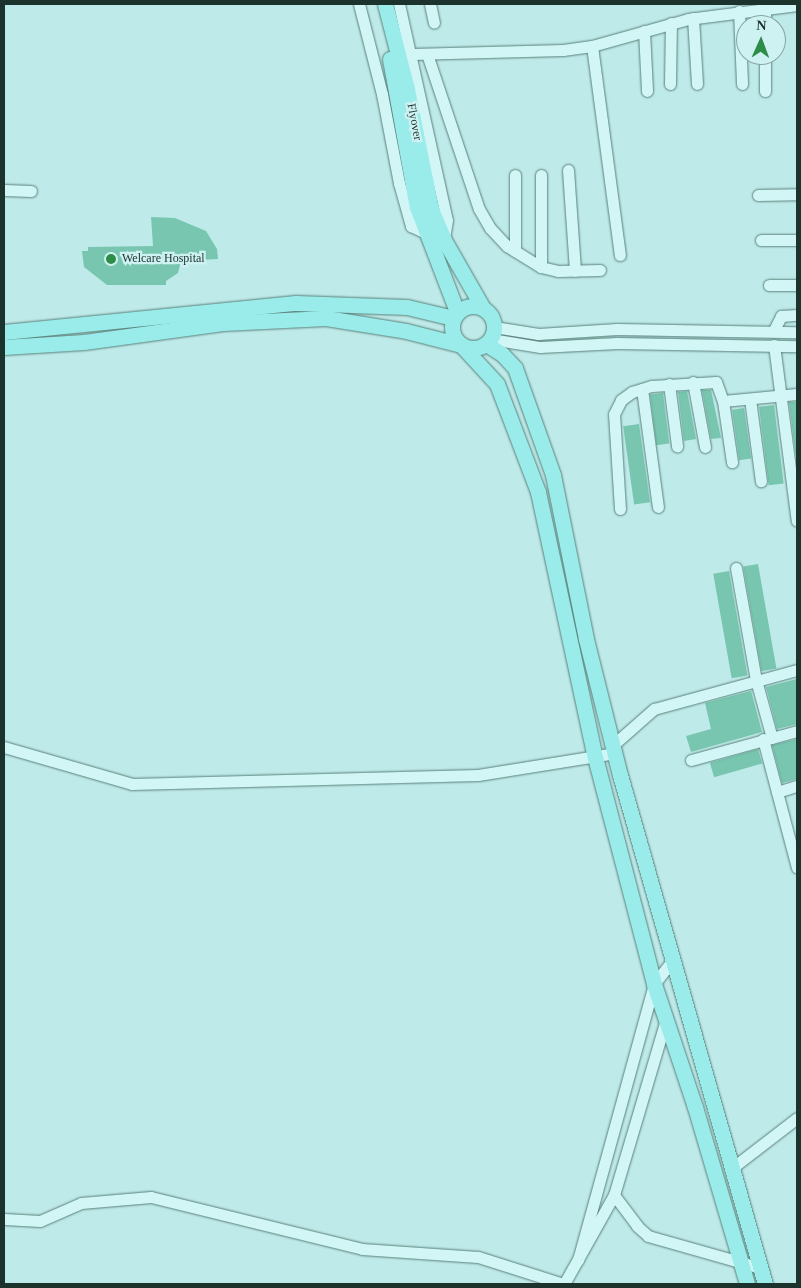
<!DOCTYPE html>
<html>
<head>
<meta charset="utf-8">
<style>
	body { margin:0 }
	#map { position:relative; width:801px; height:1288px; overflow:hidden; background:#bfeaea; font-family:Georgia,serif }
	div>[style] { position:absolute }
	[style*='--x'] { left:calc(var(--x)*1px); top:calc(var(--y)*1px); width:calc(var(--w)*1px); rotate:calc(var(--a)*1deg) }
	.building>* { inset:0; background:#78c6af; transform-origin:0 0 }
	.roads { filter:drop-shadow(0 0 1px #59817a) drop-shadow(0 0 1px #59817a) }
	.minor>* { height:11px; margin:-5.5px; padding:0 5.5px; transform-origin:5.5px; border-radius:5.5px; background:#d2f6f5 }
	.major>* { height:15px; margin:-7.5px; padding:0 7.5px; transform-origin:7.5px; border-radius:7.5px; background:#99ecea }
	.major>.ring { margin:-7.5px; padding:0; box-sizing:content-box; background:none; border:15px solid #99ecea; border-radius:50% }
	.dots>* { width:14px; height:14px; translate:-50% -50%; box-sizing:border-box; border:2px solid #cef2f2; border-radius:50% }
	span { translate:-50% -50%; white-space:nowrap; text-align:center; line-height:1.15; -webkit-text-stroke:4.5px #cef2f2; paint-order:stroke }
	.street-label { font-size:12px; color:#1c322d }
	.poi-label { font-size:12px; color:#1c322d }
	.left { translate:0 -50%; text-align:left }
	.frame { position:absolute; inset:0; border:5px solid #1c322d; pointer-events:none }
	.north { position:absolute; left:736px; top:15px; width:50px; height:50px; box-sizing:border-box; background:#cef2f2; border:1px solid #87a5a3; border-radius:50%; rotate:2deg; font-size:14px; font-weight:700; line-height:20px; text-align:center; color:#1c322d }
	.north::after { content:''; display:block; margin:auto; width:18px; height:22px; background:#2d8c48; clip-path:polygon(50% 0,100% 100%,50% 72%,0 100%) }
</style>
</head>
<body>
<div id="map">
	<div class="building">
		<div style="clip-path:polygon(151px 217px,175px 218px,206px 231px,217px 249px,218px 259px,181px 261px,178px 273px,166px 281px,166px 285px,107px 285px,84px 267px,82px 251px,88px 251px,88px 247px,153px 246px)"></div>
		<div style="clip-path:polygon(702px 390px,711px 390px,721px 438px,711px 439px)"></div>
		<div style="clip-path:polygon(687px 391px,696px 439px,684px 441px,678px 392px)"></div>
		<div style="left:663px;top:393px;width:51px;height:13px;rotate:83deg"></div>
		<div style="clip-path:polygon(789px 402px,797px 402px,797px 465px)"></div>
		<div style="left:774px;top:405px;width:79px;height:15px;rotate:83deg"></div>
		<div style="left:744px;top:408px;width:51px;height:12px;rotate:82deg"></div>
		<div style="left:639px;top:424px;width:79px;height:16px;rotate:82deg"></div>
		<div style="left:758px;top:564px;width:106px;height:15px;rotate:80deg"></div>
		<div style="left:729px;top:571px;width:106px;height:16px;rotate:80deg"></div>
		<div style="clip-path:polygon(797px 679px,797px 724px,777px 729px,766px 687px)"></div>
		<div style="clip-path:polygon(751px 691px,762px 732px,691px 752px,686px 736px,711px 729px,705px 703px)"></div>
		<div style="clip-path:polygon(797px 739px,797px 779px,782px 783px,772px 745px)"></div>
		<div style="left:758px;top:749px;width:15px;height:50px;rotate:74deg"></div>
	</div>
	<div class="roads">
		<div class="minor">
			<div style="--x:359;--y:4;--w:93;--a:75.7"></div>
			<div style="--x:382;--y:94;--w:91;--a:79.2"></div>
			<div style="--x:399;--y:183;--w:45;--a:74.4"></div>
			<div style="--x:411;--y:226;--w:14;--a:25"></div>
			<div style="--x:399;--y:4;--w:221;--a:77.5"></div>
			<div style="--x:447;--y:220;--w:19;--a:99"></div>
			<div style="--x:430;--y:4;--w:19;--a:78"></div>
			<div style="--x:765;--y:7;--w:18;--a:90"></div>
			<div style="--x:739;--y:11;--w:73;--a:87.6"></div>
			<div style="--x:693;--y:18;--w:66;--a:86.5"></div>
			<div style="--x:644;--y:31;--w:60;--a:87.1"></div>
			<div style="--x:592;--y:46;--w:211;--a:82.4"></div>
			<div style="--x:412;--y:54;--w:151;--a:-1.5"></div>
			<div style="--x:563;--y:50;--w:29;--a:-8"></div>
			<div style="--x:592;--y:46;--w:100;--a:-15.7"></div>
			<div style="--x:688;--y:19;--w:110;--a:-7.3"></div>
			<div style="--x:427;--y:54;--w:163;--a:71.5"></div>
			<div style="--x:479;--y:209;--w:22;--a:60"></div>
			<div style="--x:490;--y:228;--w:25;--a:47"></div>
			<div style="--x:507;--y:246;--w:40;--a:32"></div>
			<div style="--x:541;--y:267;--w:17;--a:13"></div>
			<div style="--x:558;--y:271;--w:42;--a:-1.4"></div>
			<div style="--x:765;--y:55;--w:36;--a:90"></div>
			<div style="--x:670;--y:84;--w:61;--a:-89.1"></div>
			<div style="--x:568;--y:170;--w:101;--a:86"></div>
			<div style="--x:515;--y:175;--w:76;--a:90"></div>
			<div style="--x:541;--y:175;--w:92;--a:90"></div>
			<div style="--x:4;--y:190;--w:27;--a:2"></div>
			<div style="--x:758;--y:195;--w:39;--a:-1"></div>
			<div style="--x:761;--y:240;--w:36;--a:0"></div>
			<div style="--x:769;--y:285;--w:28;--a:0"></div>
			<div style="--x:494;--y:327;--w:45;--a:9"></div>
			<div style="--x:538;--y:334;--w:79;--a:-3.6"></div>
			<div style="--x:617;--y:329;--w:180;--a:1"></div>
			<div style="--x:774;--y:330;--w:16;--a:-63"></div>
			<div style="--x:781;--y:316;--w:16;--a:-4"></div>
			<div style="--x:491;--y:339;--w:50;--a:9.3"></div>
			<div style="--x:540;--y:347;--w:77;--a:-3"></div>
			<div style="--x:617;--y:343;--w:180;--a:1"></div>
			<div style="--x:774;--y:345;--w:177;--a:82.6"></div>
			<div style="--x:693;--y:382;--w:66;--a:79.5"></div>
			<div style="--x:669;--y:384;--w:63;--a:82.6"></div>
			<div style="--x:642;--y:389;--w:119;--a:82.3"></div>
			<div style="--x:750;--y:399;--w:83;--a:82.4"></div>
			<div style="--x:723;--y:401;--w:74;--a:-5.4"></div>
			<div style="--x:620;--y:509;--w:95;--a:-93.6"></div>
			<div style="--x:614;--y:414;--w:16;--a:-63"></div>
			<div style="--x:621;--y:400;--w:14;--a:-36"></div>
			<div style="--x:632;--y:392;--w:21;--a:-17"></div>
			<div style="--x:652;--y:386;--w:64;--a:-3.6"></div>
			<div style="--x:716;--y:382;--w:20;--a:70"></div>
			<div style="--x:723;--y:401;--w:62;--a:81.6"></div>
			<div style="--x:736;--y:568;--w:114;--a:79.9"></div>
			<div style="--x:756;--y:680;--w:60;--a:74.6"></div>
			<div style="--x:763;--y:739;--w:133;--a:75.2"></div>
			<div style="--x:613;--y:745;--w:55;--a:-41.3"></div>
			<div style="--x:654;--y:709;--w:148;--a:-15.3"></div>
			<div style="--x:4;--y:747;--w:133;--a:16.1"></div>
			<div style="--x:132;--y:784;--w:346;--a:-1.5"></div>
			<div style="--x:478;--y:775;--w:139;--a:-9.1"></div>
			<div style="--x:691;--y:760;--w:110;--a:-15.3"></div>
			<div style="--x:777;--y:792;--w:21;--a:-17"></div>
			<div style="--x:732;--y:1168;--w:82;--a:-37.6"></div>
			<div style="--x:614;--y:1195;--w:39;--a:53"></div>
			<div style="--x:637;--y:1226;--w:15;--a:42"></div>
			<div style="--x:648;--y:1236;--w:117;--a:15.8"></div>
			<div style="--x:4;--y:1219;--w:36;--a:3"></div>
			<div style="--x:40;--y:1221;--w:45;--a:-23.7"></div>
			<div style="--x:81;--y:1203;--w:70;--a:-4.9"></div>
			<div style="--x:151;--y:1197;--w:217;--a:13.8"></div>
			<div style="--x:362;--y:1249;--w:116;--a:3.9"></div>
			<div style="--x:478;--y:1257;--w:89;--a:17.6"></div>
			<div style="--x:578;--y:1260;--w:286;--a:-74.6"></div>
			<div style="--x:654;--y:984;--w:28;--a:-52"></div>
			<div style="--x:564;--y:1284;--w:102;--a:-60.7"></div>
			<div style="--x:614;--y:1195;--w:184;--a:-73.5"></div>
		</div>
		<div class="major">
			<div style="--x:385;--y:4;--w:88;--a:75.5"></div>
			<div style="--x:407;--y:89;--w:122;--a:78.7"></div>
			<div style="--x:431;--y:209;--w:34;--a:67"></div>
			<div style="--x:444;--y:240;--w:78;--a:60.2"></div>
			<div style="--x:390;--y:59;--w:150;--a:79.7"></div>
			<div style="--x:417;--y:207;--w:112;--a:69.1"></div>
			<div class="ring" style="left:452px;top:306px;width:27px;height:27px"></div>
			<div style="--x:4;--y:332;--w:293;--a:-5.7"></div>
			<div style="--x:296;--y:303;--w:111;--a:2.1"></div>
			<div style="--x:407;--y:307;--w:47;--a:13.4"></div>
			<div style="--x:486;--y:344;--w:19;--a:32"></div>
			<div style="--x:502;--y:354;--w:19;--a:47"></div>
			<div style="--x:515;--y:368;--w:114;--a:70.4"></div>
			<div style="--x:553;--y:475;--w:167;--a:78.6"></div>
			<div style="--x:586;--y:639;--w:140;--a:76"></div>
			<div style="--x:620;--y:775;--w:529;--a:74.1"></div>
			<div style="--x:4;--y:347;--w:80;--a:-3.6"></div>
			<div style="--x:84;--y:342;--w:140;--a:-7.8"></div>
			<div style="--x:223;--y:323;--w:103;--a:-2.8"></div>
			<div style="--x:326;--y:318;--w:81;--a:9.2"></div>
			<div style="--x:406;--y:331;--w:57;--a:14.3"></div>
			<div style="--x:461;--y:345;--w:53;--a:47.3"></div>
			<div style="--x:497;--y:384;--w:116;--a:69.2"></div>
			<div style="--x:538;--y:492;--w:271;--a:77.9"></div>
			<div style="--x:595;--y:757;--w:235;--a:75.4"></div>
			<div style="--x:654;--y:984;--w:130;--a:71.6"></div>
			<div style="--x:695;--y:1107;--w:184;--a:73.6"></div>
		</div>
	</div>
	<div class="dots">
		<div style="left:111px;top:259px;background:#2d8c48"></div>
	</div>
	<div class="street-label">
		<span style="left:414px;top:122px;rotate:79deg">Flyover</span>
	</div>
	<div class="poi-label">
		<span class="left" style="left:122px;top:259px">Welcare Hospital</span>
	</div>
	<div class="frame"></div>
	<div class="north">N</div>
</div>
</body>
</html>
